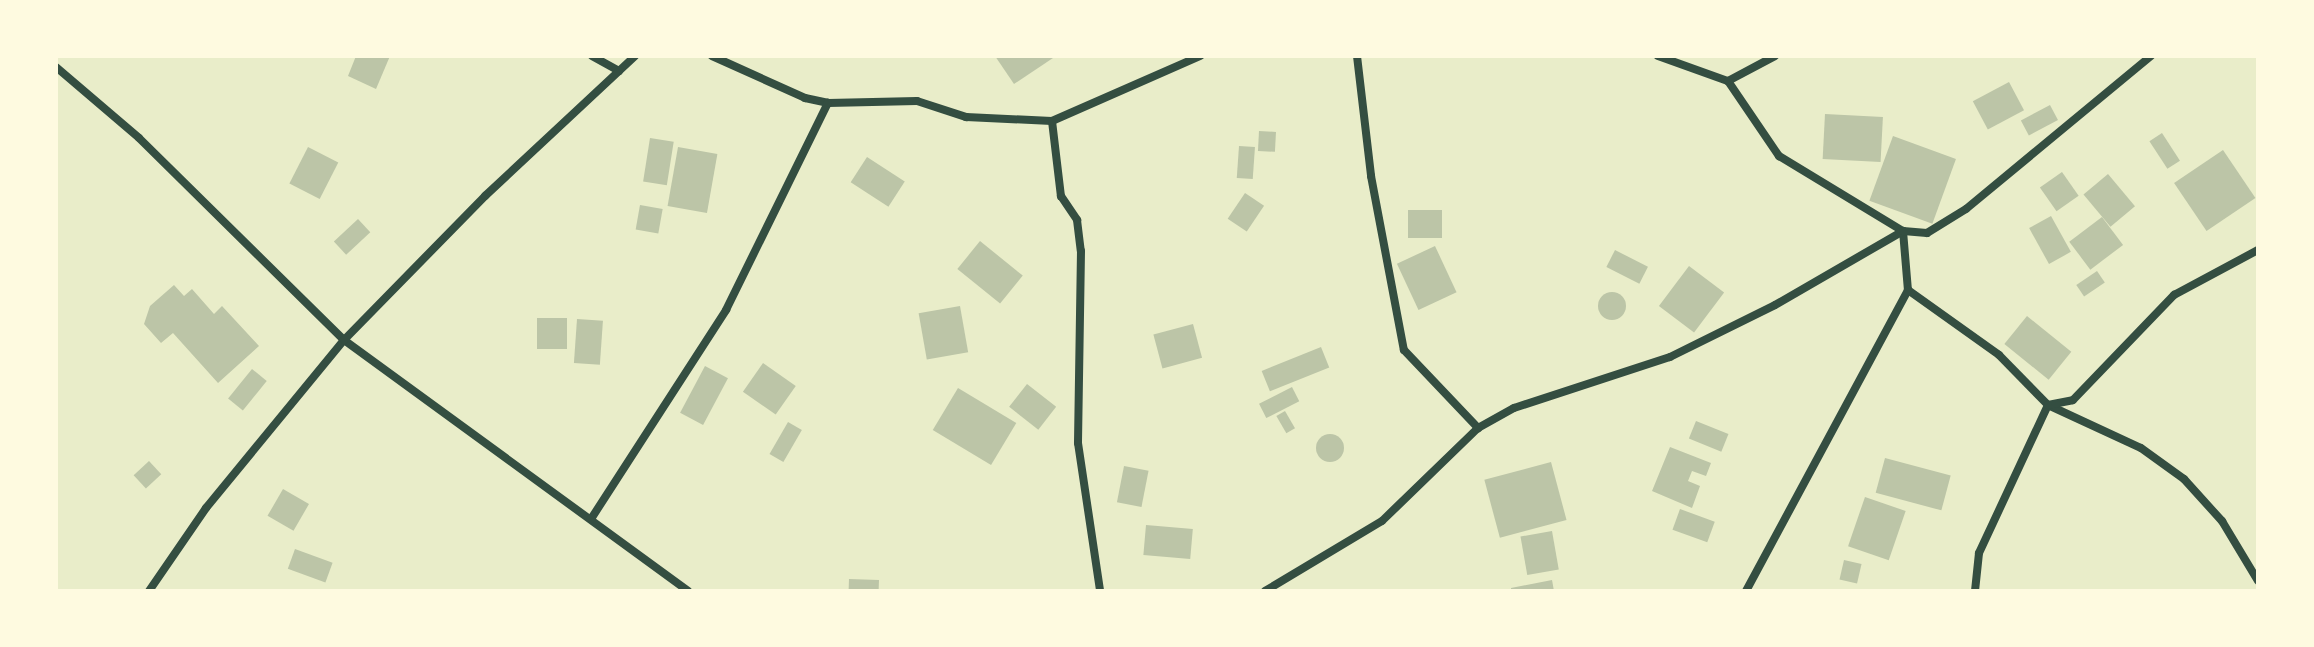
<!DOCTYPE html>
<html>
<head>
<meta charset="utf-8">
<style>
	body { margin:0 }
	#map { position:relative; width:2314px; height:647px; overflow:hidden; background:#e9edc9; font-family:"Sofia Sans Condensed",sans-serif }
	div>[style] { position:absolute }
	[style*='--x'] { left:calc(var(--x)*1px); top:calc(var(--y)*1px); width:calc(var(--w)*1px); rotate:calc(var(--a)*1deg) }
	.building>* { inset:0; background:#bcc5a7; transform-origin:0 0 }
	.round { border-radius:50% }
	.minor>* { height:8px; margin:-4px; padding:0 4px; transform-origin:4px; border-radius:4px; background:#344e41 }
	span { translate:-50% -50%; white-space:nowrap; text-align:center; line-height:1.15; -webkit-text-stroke:8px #fefae0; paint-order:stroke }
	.frame { position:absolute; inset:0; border:58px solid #fefae0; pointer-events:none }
</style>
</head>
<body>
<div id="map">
	<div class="building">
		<div style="clip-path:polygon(356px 56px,390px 56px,376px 89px,348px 76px)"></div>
		<div style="clip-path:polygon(995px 56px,1056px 56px,1014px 84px)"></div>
		<div style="left:2009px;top:82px;width:32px;height:41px;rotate:62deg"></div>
		<div style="left:2050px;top:105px;width:17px;height:33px;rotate:62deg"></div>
		<div style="left:1825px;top:114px;width:58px;height:45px;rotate:3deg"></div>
		<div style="left:1259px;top:131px;width:17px;height:20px;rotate:3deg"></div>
		<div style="left:2162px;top:133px;width:33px;height:15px;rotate:57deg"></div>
		<div style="left:1893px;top:136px;width:67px;height:69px;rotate:20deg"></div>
		<div style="left:650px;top:138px;width:24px;height:44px;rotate:9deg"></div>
		<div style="left:1239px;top:146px;width:16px;height:32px;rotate:4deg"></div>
		<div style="left:308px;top:147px;width:34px;height:41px;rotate:27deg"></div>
		<div style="left:678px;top:147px;width:40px;height:60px;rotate:10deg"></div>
		<div style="left:2223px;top:150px;width:58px;height:59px;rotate:56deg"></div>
		<div style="left:867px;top:157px;width:45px;height:30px;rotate:33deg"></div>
		<div style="left:2062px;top:172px;width:29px;height:27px;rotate:55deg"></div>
		<div style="left:2108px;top:174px;width:42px;height:32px;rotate:50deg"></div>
		<div style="left:1245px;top:193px;width:23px;height:31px;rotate:34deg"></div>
		<div style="left:640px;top:205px;width:23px;height:25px;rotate:10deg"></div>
		<div style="left:1442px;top:210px;width:28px;height:34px;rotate:90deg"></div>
		<div style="left:2051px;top:216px;width:41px;height:25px;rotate:61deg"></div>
		<div style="left:2102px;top:217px;width:35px;height:41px;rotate:53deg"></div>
		<div style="left:358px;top:219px;width:18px;height:33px;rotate:47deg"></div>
		<div style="left:980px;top:241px;width:55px;height:36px;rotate:39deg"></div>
		<div style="left:1435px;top:246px;width:51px;height:42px;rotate:65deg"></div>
		<div style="left:1615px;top:250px;width:37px;height:19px;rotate:27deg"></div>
		<div style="left:1689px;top:266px;width:44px;height:50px;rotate:37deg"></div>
		<div style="left:2097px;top:271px;width:14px;height:25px;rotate:56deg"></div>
		<div style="clip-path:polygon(174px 285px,184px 296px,192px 289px,214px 314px,222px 306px,259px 346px,218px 383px,173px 333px,161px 343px,144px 324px,150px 306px)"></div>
		<div class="round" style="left:1598px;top:292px;width:28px;height:28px"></div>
		<div style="left:960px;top:306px;width:47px;height:42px;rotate:80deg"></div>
		<div style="left:2027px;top:316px;width:57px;height:36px;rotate:39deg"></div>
		<div style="left:537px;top:318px;width:30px;height:31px"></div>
		<div style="left:577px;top:319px;width:26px;height:44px;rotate:4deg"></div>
		<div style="left:1193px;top:324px;width:35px;height:41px;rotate:75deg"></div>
		<div style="left:1321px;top:347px;width:22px;height:64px;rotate:68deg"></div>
		<div style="left:763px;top:363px;width:40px;height:35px;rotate:35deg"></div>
		<div style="left:705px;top:366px;width:26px;height:53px;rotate:28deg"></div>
		<div style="left:252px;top:369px;width:19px;height:38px;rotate:39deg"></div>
		<div style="left:1027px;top:384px;width:37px;height:29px;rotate:38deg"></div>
		<div style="left:1292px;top:387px;width:16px;height:37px;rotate:63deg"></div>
		<div style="left:958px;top:388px;width:68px;height:49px;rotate:31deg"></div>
		<div style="left:1285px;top:411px;width:20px;height:10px;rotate:60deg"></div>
		<div style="left:1696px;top:421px;width:35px;height:19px;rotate:22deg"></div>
		<div style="left:788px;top:422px;width:16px;height:37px;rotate:30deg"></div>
		<div class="round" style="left:1316px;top:434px;width:28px;height:28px"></div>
		<div style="clip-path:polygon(1670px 447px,1711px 463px,1706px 476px,1692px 471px,1688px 481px,1700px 486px,1692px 508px,1652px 491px)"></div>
		<div style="left:1885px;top:458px;width:68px;height:36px;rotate:15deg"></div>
		<div style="left:149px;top:461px;width:18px;height:21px;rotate:47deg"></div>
		<div style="left:1551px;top:462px;width:60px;height:69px;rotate:75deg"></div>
		<div style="left:1124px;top:466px;width:25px;height:37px;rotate:11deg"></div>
		<div style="left:283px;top:489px;width:30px;height:31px;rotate:30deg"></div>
		<div style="left:1865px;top:497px;width:43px;height:52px;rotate:19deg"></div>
		<div style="left:1680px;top:509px;width:37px;height:22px;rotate:20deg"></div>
		<div style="left:1146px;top:525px;width:47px;height:30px;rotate:5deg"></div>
		<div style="left:1552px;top:531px;width:39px;height:32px;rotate:80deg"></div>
		<div style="left:295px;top:549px;width:40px;height:21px;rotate:20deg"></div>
		<div style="left:1844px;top:560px;width:18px;height:20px;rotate:13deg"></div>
		<div style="left:849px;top:579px;width:30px;height:12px;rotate:2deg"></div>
		<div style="clip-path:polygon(1552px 580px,1554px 591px,1511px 591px,1511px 588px)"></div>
	</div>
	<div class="minor">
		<div style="--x:592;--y:56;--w:31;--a:29"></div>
		<div style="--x:712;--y:56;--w:102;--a:24.3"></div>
		<div style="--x:805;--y:98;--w:24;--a:12"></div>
		<div style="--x:828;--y:103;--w:89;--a:-1.3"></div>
		<div style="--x:917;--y:101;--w:52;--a:18.1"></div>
		<div style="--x:966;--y:117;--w:86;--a:2.7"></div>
		<div style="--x:1052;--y:121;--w:76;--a:83.2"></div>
		<div style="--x:1061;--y:196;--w:29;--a:56"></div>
		<div style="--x:1077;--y:220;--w:31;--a:83"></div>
		<div style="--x:1081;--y:251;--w:192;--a:90.9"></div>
		<div style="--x:1078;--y:443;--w:150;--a:81.5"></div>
		<div style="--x:1357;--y:56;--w:121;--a:83.3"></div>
		<div style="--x:1371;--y:176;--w:177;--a:79.3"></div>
		<div style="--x:1404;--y:350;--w:108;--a:46.5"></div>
		<div style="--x:1658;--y:56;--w:74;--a:19.7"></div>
		<div style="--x:1728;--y:81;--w:91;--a:55.8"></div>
		<div style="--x:1779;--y:156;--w:145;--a:31.2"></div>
		<div style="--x:1903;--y:231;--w:59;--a:85.2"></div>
		<div style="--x:1908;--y:290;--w:112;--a:35.5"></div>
		<div style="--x:1999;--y:355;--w:70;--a:45.6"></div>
		<div style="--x:2048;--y:405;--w:102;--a:24.8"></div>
		<div style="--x:2141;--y:448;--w:53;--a:35.8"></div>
		<div style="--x:2184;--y:479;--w:57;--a:47.9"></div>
		<div style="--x:2222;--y:521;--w:70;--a:59"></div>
		<div style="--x:56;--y:67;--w:109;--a:40.5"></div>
		<div style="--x:139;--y:138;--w:288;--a:44.6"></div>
		<div style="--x:344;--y:340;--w:426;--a:36.1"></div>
		<div style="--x:1728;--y:81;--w:53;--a:-28"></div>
		<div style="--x:1052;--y:121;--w:162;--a:-23.7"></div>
		<div style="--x:591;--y:519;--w:249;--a:-57.1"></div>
		<div style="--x:726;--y:310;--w:231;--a:-63.8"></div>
		<div style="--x:149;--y:591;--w:101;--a:-55.5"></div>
		<div style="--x:206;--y:508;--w:217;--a:-50.6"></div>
		<div style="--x:344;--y:340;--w:202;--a:-45.6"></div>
		<div style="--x:485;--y:196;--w:205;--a:-43"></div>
		<div style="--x:1265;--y:591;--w:136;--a:-30.9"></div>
		<div style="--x:1382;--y:521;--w:134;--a:-44.1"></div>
		<div style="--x:1478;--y:428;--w:41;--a:-29.1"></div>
		<div style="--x:1514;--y:408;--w:164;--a:-18.1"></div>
		<div style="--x:1670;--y:357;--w:117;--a:-26.3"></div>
		<div style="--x:1775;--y:305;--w:148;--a:-30"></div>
		<div style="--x:1903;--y:231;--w:24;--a:5"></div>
		<div style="--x:1927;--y:233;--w:46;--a:-31.6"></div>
		<div style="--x:1966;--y:209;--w:240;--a:-39.6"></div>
		<div style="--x:1746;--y:591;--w:342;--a:-61.7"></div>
		<div style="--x:1975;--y:591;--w:38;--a:-84"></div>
		<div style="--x:1979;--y:553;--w:163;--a:-65"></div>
		<div style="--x:2048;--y:405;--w:25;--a:-11"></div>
		<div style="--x:2073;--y:400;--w:146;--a:-46.1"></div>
		<div style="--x:2174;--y:295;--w:95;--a:-28.2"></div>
	</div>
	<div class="frame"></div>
</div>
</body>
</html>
